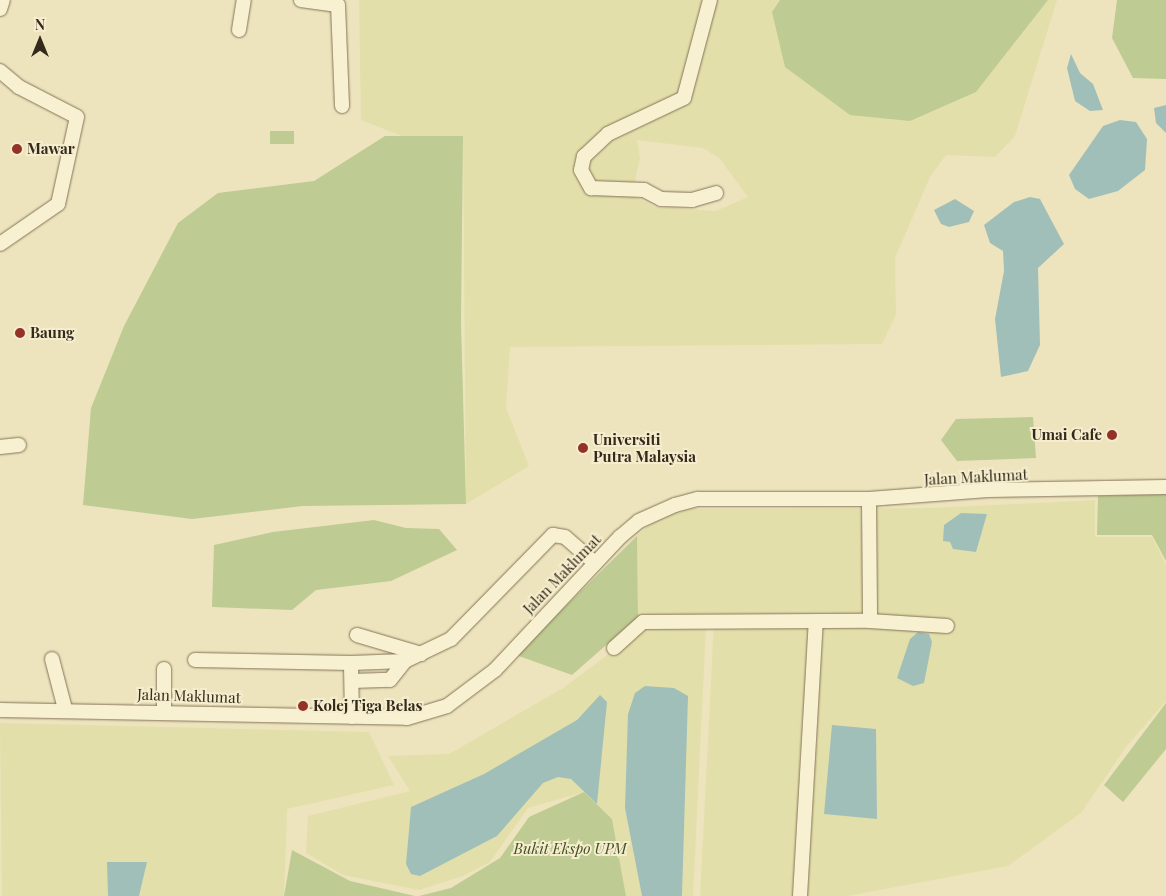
<!DOCTYPE html>
<html>
<head>
<meta charset="utf-8">
<style>
	body { margin:0 }
	#map { position:relative; width:1166px; height:896px; overflow:hidden; background:#ede4be; font-family:"Playfair Display",serif }
	div>[style] { position:absolute }
	[style*='--x'] { left:calc(var(--x)*1px); top:calc(var(--y)*1px); width:calc(var(--w)*1px); rotate:calc(var(--a)*1deg) }
	.farmland>* { inset:0; background:#e3dfab }
	.green>* { inset:0; background:#becb92; transform-origin:0 0 }
	.water>* { inset:0; background:#a1bfb9 }
	.roads { filter:drop-shadow(0 0 1px #857457) drop-shadow(0 0 1px #857457) }
	.minor>* { height:14px; margin:-7px; padding:0 7px; transform-origin:7px; border-radius:7px; background:#f8f1d1 }
	.dots>* { width:14px; height:14px; translate:-50% -50%; box-sizing:border-box; border:2px solid #f5edcd; border-radius:50% }
	span { translate:-50% -50%; white-space:nowrap; text-align:center; line-height:1.15; -webkit-text-stroke:4px #f5edcd; paint-order:stroke }
	.poi-label { font-size:15px; color:#342a1c; font-weight:700 }
	.left { translate:0 -50%; text-align:left }
	.right { translate:-100% -50%; text-align:right }
	.street-label { font-size:15px; color:#342a1c }
	.park-label { font-size:15px; color:#405122; font-style:italic }
	.north { position:absolute; left:15px; top:15px; width:50px; height:50px; -webkit-text-stroke:4px #f5edcd; paint-order:stroke; rotate:0deg; font-size:14px; font-weight:700; line-height:20px; text-align:center; color:#342a1c }
	.north::after { content:''; display:block; margin:auto; width:18px; height:22px; background:#342a1c; clip-path:polygon(50% 0,100% 100%,50% 72%,0 100%) }
</style>
</head>
<body>
<div id="map">
	<div class="farmland">
		<div style="clip-path:polygon(evenodd,359px 0,780px 0,772px 12px,976px 92px,1048px 0,1057px 0,1015px 136px,995px 157px,946px 155px,930px 177px,895px 258px,896px 315px,882px 344px,510px 347px,506px 408px,529px 466px,466px 504px,463px 136px,402px 136px,361px 120px,359px 0,637px 140px,703px 148px,719px 158px,748px 197px,716px 211px,655px 207px,632px 195px,640px 158px,637px 140px)"></div>
		<div style="clip-path:polygon(1095px 500px,1095px 537px,1152px 537px,1166px 565px,1166px 701px,1126px 747px,1081px 813px,1008px 866px,848px 896px,700px 896px,714px 622px,638px 617px,637px 536px,662px 513px,684px 509px,932px 508px)"></div>
		<div style="clip-path:polygon(645px 627px,706px 629px,693px 896px,626px 896px,612px 819px,584px 792px,528px 808px,490px 862px,463px 876px,419px 890px,343px 875px,306px 853px,308px 816px,410px 791px,388px 756px,449px 754px,563px 688px)"></div>
		<div style="clip-path:polygon(0 723px,369px 732px,394px 785px,287px 809px,284px 896px,2px 896px)"></div>
	</div>
	<div class="green">
		<div style="clip-path:polygon(780px 0,1048px 0,976px 92px,910px 121px,850px 115px,785px 67px,772px 12px)"></div>
		<div style="clip-path:polygon(1117px 0,1166px 0,1166px 79px,1133px 78px,1112px 38px)"></div>
		<div style="left:294px;top:131px;width:13px;height:24px;rotate:90deg"></div>
		<div style="clip-path:polygon(385px 136px,463px 136px,461px 322px,466px 504px,303px 506px,192px 519px,83px 505px,91px 408px,124px 326px,178px 223px,218px 193px,314px 181px)"></div>
		<div style="clip-path:polygon(1033px 417px,1036px 458px,957px 461px,941px 440px,956px 419px)"></div>
		<div style="clip-path:polygon(1166px 494px,1166px 561px,1152px 535px,1097px 535px,1098px 496px)"></div>
		<div style="clip-path:polygon(374px 520px,406px 528px,439px 529px,457px 550px,391px 581px,316px 590px,292px 610px,212px 607px,214px 545px,273px 532px)"></div>
		<div style="clip-path:polygon(637px 536px,638px 617px,572px 675px,516px 655px)"></div>
		<div style="clip-path:polygon(1166px 703px,1166px 749px,1123px 802px,1104px 785px)"></div>
		<div style="clip-path:polygon(584px 792px,612px 819px,626px 896px,419px 896px,451px 888px,500px 858px,529px 817px)"></div>
		<div style="clip-path:polygon(292px 850px,350px 881px,415px 896px,284px 896px)"></div>
	</div>
	<div class="water">
		<div style="clip-path:polygon(1071px 54px,1080px 73px,1093px 84px,1103px 110px,1090px 111px,1075px 101px,1067px 68px)"></div>
		<div style="clip-path:polygon(1166px 105px,1166px 133px,1156px 123px,1154px 108px)"></div>
		<div style="clip-path:polygon(1120px 120px,1136px 122px,1147px 139px,1145px 170px,1118px 191px,1089px 199px,1075px 189px,1069px 175px,1103px 126px)"></div>
		<div style="clip-path:polygon(1030px 197px,1040px 199px,1064px 244px,1038px 268px,1040px 345px,1028px 371px,1001px 377px,995px 319px,1004px 271px,1003px 251px,990px 243px,984px 225px,1014px 202px)"></div>
		<div style="clip-path:polygon(955px 199px,974px 211px,969px 222px,949px 227px,941px 224px,934px 210px)"></div>
		<div style="clip-path:polygon(961px 513px,987px 514px,976px 552px,953px 549px,950px 542px,943px 541px,944px 525px)"></div>
		<div style="clip-path:polygon(918px 632px,929px 634px,932px 642px,924px 683px,913px 686px,897px 678px,910px 639px)"></div>
		<div style="clip-path:polygon(645px 686px,674px 688px,688px 696px,682px 896px,642px 896px,625px 808px,628px 714px,635px 693px)"></div>
		<div style="clip-path:polygon(600px 695px,607px 702px,597px 804px,571px 779px,558px 777px,543px 783px,497px 836px,420px 876px,411px 874px,406px 864px,411px 807px,484px 774px,577px 720px)"></div>
		<div style="clip-path:polygon(832px 725px,876px 729px,877px 819px,824px 814px)"></div>
		<div style="clip-path:polygon(107px 862px,147px 862px,139px 896px,108px 896px)"></div>
	</div>
	<div class="roads">
		<div class="minor">
			<div style="--x:301;--y:0;--w:37;--a:8"></div>
			<div style="--x:338;--y:5;--w:101;--a:87.7"></div>
			<div style="--x:710;--y:0;--w:101;--a:104.9"></div>
			<div style="--x:684;--y:98;--w:84;--a:154.7"></div>
			<div style="--x:608;--y:134;--w:33;--a:137"></div>
			<div style="--x:584;--y:156;--w:14;--a:102"></div>
			<div style="--x:581;--y:170;--w:21;--a:61"></div>
			<div style="--x:591;--y:188;--w:53;--a:2.2"></div>
			<div style="--x:644;--y:190;--w:19;--a:28"></div>
			<div style="--x:661;--y:199;--w:31;--a:2"></div>
			<div style="--x:692;--y:200;--w:25;--a:-16"></div>
			<div style="--x:0;--y:9;--w:9;--a:-72"></div>
			<div style="--x:239;--y:30;--w:30;--a:-81"></div>
			<div style="--x:0;--y:71;--w:25;--a:40"></div>
			<div style="--x:19;--y:87;--w:65;--a:27.3"></div>
			<div style="--x:77;--y:117;--w:89;--a:102.3"></div>
			<div style="--x:58;--y:204;--w:70;--a:145.4"></div>
			<div style="--x:0;--y:447;--w:19;--a:-6"></div>
			<div style="--x:869;--y:499;--w:122;--a:89.5"></div>
			<div style="--x:357;--y:635;--w:67;--a:16.5"></div>
			<div style="--x:614;--y:648;--w:39;--a:-42"></div>
			<div style="--x:643;--y:622;--w:227;--a:-0.3"></div>
			<div style="--x:870;--y:621;--w:77;--a:3.7"></div>
			<div style="--x:52;--y:659;--w:52;--a:75.4"></div>
			<div style="--x:195;--y:660;--w:156;--a:1.1"></div>
			<div style="--x:352;--y:681;--w:38;--a:-2"></div>
			<div style="--x:390;--y:680;--w:24;--a:-52"></div>
			<div style="--x:0;--y:710;--w:407;--a:1.1"></div>
			<div style="--x:407;--y:718;--w:42;--a:-16.7"></div>
			<div style="--x:447;--y:706;--w:60;--a:-36.9"></div>
			<div style="--x:495;--y:670;--w:183;--a:-46.8"></div>
			<div style="--x:620;--y:537;--w:25;--a:-40"></div>
			<div style="--x:639;--y:521;--w:39;--a:-24"></div>
			<div style="--x:675;--y:505;--w:24;--a:-15"></div>
			<div style="--x:698;--y:499;--w:171;--a:0"></div>
			<div style="--x:869;--y:499;--w:119;--a:-4.3"></div>
			<div style="--x:988;--y:490;--w:178;--a:-1"></div>
			<div style="--x:164;--y:712;--w:43;--a:-90"></div>
			<div style="--x:352;--y:717;--w:54;--a:-91.1"></div>
			<div style="--x:351;--y:663;--w:54;--a:-2.1"></div>
			<div style="--x:405;--y:661;--w:51;--a:-25.6"></div>
			<div style="--x:451;--y:639;--w:146;--a:-45.6"></div>
			<div style="--x:553;--y:535;--w:12;--a:9"></div>
			<div style="--x:565;--y:537;--w:40;--a:41"></div>
			<div style="--x:800;--y:896;--w:274;--a:-86.7"></div>
		</div>
	</div>
	<div class="dots">
		<div style="left:17px;top:149px;background:#933227"></div>
		<div style="left:20px;top:333px;background:#933227"></div>
		<div style="left:1112px;top:435px;background:#933227"></div>
		<div style="left:583px;top:448px;background:#933227"></div>
		<div style="left:303px;top:706px;background:#933227"></div>
	</div>
	<div class="poi-label">
		<span class="left" style="left:27px;top:149px">Mawar</span>
		<span class="left" style="left:30px;top:333px">Baung</span>
		<span class="right" style="left:1102px;top:435px">Umai Cafe</span>
		<span class="left" style="left:593px;top:448px">Universiti<br>Putra Malaysia</span>
		<span class="left" style="left:313px;top:706px">Kolej Tiga Belas</span>
	</div>
	<div class="street-label">
		<span style="left:976px;top:477px;rotate:-3deg">Jalan Maklumat</span>
		<span style="left:562px;top:574px;rotate:-46deg">Jalan Maklumat</span>
		<span style="left:189px;top:696px;rotate:2deg">Jalan Maklumat</span>
	</div>
	<div class="park-label">
		<span style="left:570px;top:849px">Bukit Ekspo UPM</span>
	</div>
	<div class="north">N</div>
</div>
</body>
</html>
